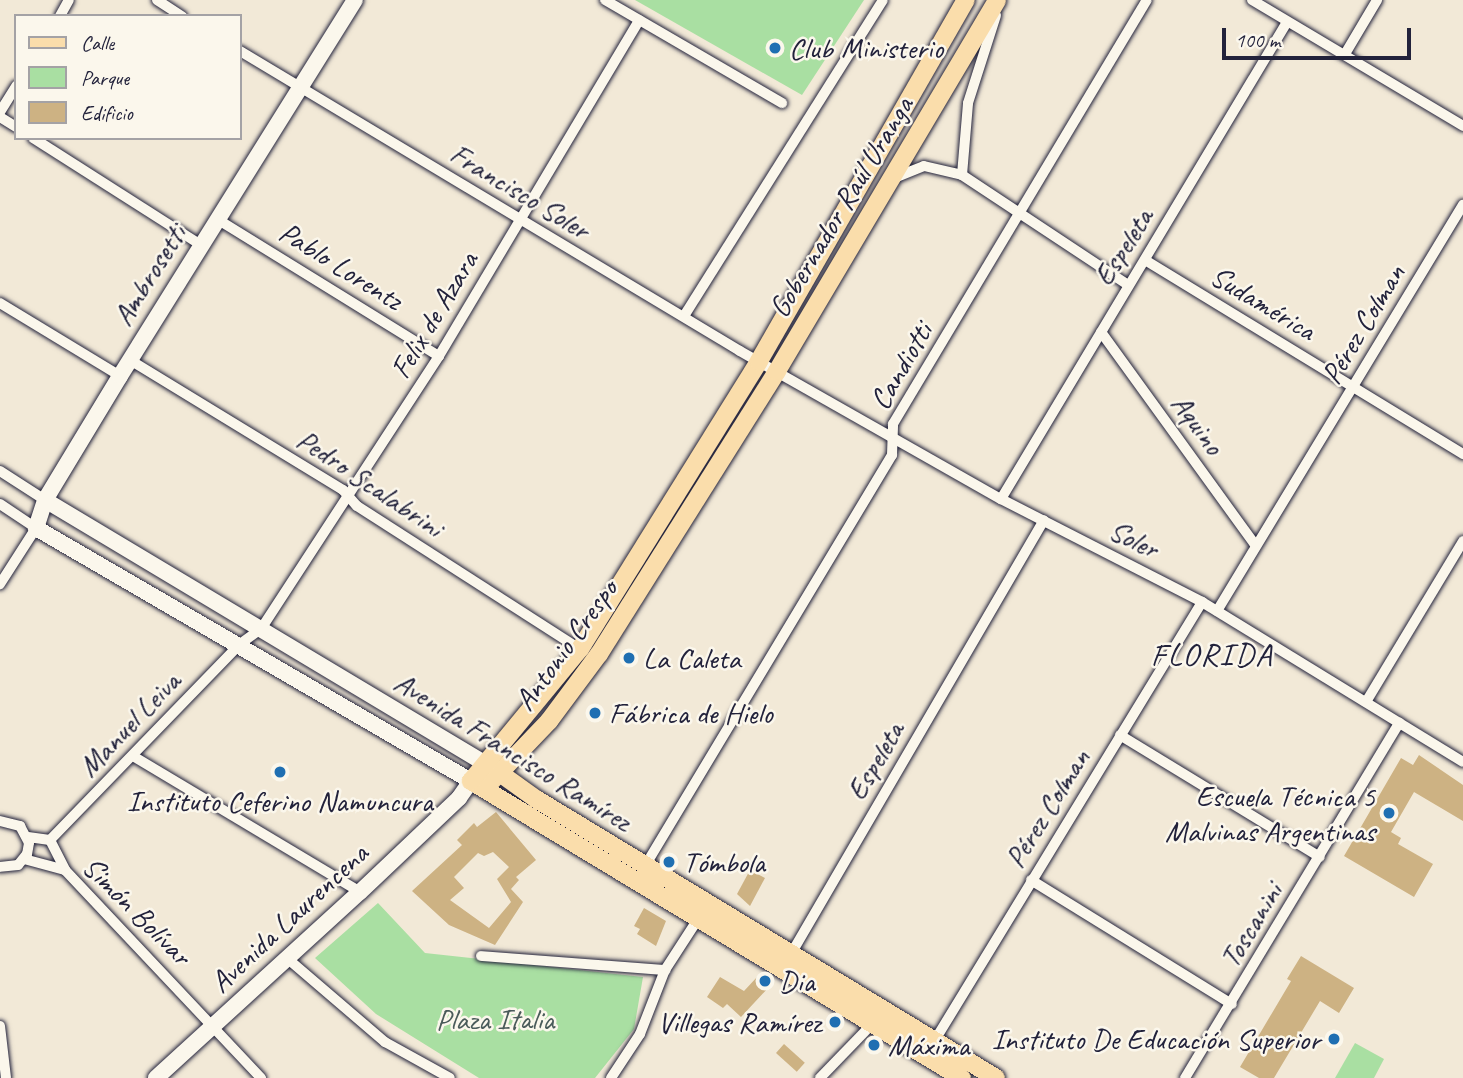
<!DOCTYPE html>
<html>
<head>
<meta charset="utf-8">
<style>
	body { margin:0 }
	#map { position:relative; width:1463px; height:1078px; overflow:hidden; background:#f2e9d7; font-family:Caveat,sans-serif }
	div>[style] { position:absolute }
	[style*='--x'] { left:calc(var(--x)*1px); top:calc(var(--y)*1px); width:calc(var(--w)*1px); rotate:calc(var(--a)*1deg) }
	.green>* { inset:0; background:#a9dfa2 }
	.building>* { inset:0; background:#cdb283; transform-origin:0 0 }
	.roads { filter:drop-shadow(0 0 2px #22223b) drop-shadow(0 0 2px #22223b) }
	.street>* { height:10px; margin:-5px; padding:0 5px; transform-origin:5px; border-radius:5px; background:#fbf7ec }
	.secondary>* { height:16px; margin:-8px; padding:0 8px; transform-origin:8px; border-radius:8px; background:#fbf7ec }
	.primary>* { height:18px; margin:-9px; padding:0 9px; transform-origin:9px; border-radius:9px; background:#faddab }
	.dots>* { width:19px; height:19px; translate:-50% -50%; box-sizing:border-box; border:4px solid #fbf7ec; border-radius:50% }
	span { translate:-50% -50%; white-space:nowrap; text-align:center; line-height:1.15; -webkit-text-stroke:5px #fbf7ec; paint-order:stroke }
	.poi-label { font-size:30px; color:#22223b }
	.left { translate:0 -50%; text-align:left }
	.right { translate:-100% -50%; text-align:right }
	.street-label { font-size:30px; color:#22223b }
	.park-label { font-size:30px; color:#4a5b5a }
	.neighbourhood-label { font-size:32px; color:#22223b; letter-spacing:2px }
	.legend { position:absolute; left:14px; top:14px; width:228px; height:126px; box-sizing:border-box; background:#fbf7ec; border:2px solid #a4a2a5; margin:0; padding:9px 12px; list-style:none; font-size:21px; color:#22223b }
	.legend li { display:flex; align-items:center; gap:14px; height:35px }
	.legend b { width:35px; border:2px solid #a4a2a5 }
	.scale { position:absolute; left:1222px; top:28px; width:189px; height:32px; box-sizing:border-box; border:4px solid #22223b; border-top:0; padding-left:9px; font-size:21px; line-height:24px; white-space:nowrap; color:#22223b; -webkit-text-stroke:5px #fbf7ec; paint-order:stroke }
</style>
</head>
<body>
<div id="map">
	<div class="green">
		<div style="clip-path:polygon(635px 0,864px 0,802px 95px)"></div>
		<div style="clip-path:polygon(378px 903px,425px 953px,643px 977px,634px 1029px,595px 1078px,479px 1078px,376px 1014px,315px 958px)"></div>
		<div style="clip-path:polygon(1355px 1043px,1384px 1059px,1374px 1078px,1335px 1078px)"></div>
	</div>
	<div class="building">
		<div style="clip-path:polygon(1419px 755px,1463px 785px,1463px 821px,1414px 792px,1391px 832px,1401px 838px,1398px 844px,1433px 864px,1414px 897px,1344px 856px,1401px 758px,1413px 765px)"></div>
		<div style="clip-path:polygon(evenodd,496px 812px,536px 860px,516px 877px,519px 880px,511px 889px,523px 902px,495px 945px,449px 925px,412px 891px,462px 845px,457px 840px,474px 823px,477px 827px,496px 812px,493px 852px,509px 867px,497px 879px,511px 902px,489px 928px,450px 900px,464px 888px,454px 877px,478px 853px,484px 856px,493px 852px)"></div>
		<div style="clip-path:polygon(750px 870px,765px 878px,750px 906px,737px 894px)"></div>
		<div style="clip-path:polygon(644px 908px,666px 921px,656px 946px,637px 934px,640px 929px,634px 926px)"></div>
		<div style="clip-path:polygon(1301px 956px,1354px 988px,1339px 1013px,1320px 1001px,1274px 1078px,1259px 1078px,1240px 1067px,1291px 981px,1287px 979px)"></div>
		<div style="clip-path:polygon(758px 976px,769px 987px,741px 1017px,727px 1004px,723px 1008px,707px 997px,720px 977px,744px 991px)"></div>
		<div style="left:784px;top:1044px;width:28px;height:12px;rotate:42deg"></div>
	</div>
	<div class="roads">
		<div class="street">
			<div style="--x:157;--y:0;--w:30;--a:33"></div>
			<div style="--x:605;--y:0;--w:205;--a:30.2"></div>
			<div style="--x:1252;--y:0;--w:246;--a:30.8"></div>
			<div style="--x:60;--y:16;--w:18;--a:-61"></div>
			<div style="--x:240;--y:51;--w:583;--a:30.96"></div>
			<div style="--x:740;--y:351;--w:300;--a:29.6"></div>
			<div style="--x:1001;--y:499;--w:226;--a:27.1"></div>
			<div style="--x:1202;--y:602;--w:306;--a:31.5"></div>
			<div style="--x:1345;--y:54;--w:63;--a:-59.3"></div>
			<div style="--x:0;--y:112;--w:31;--a:-58"></div>
			<div style="--x:0;--y:117;--w:19;--a:32"></div>
			<div style="--x:33;--y:138;--w:199;--a:32.5"></div>
			<div style="--x:962;--y:175;--w:72;--a:-85.2"></div>
			<div style="--x:968;--y:103;--w:92;--a:-72.3"></div>
			<div style="--x:894;--y:178;--w:32;--a:-22"></div>
			<div style="--x:924;--y:166;--w:39;--a:13"></div>
			<div style="--x:962;--y:175;--w:199;--a:33.5"></div>
			<div style="--x:217;--y:219;--w:261;--a:31.7"></div>
			<div style="--x:1145;--y:260;--w:373;--a:31.4"></div>
			<div style="--x:0;--y:303;--w:140;--a:31.3"></div>
			<div style="--x:684;--y:316;--w:373;--a:-57.8"></div>
			<div style="--x:1101;--y:332;--w:263;--a:54.1"></div>
			<div style="--x:130;--y:360;--w:250;--a:31.4"></div>
			<div style="--x:343;--y:490;--w:21;--a:49"></div>
			<div style="--x:357;--y:506;--w:265;--a:32.7"></div>
			<div style="--x:0;--y:471;--w:54;--a:32.8"></div>
			<div style="--x:1001;--y:499;--w:556;--a:-59.05"></div>
			<div style="--x:0;--y:504;--w:43;--a:33.7"></div>
			<div style="--x:36;--y:528;--w:67;--a:122.7"></div>
			<div style="--x:1217;--y:611;--w:475;--a:-58.8"></div>
			<div style="--x:1366;--y:702;--w:188;--a:-58.9"></div>
			<div style="--x:1120;--y:735;--w:234;--a:31.4"></div>
			<div style="--x:133;--y:756;--w:265;--a:30.9"></div>
			<div style="--x:0;--y:821;--w:21;--a:14"></div>
			<div style="--x:20;--y:826;--w:19;--a:62"></div>
			<div style="--x:29;--y:843;--w:11;--a:100"></div>
			<div style="--x:27;--y:854;--w:14;--a:129"></div>
			<div style="--x:18;--y:865;--w:18;--a:174"></div>
			<div style="--x:28;--y:837;--w:22;--a:8"></div>
			<div style="--x:50;--y:840;--w:273;--a:-45.9"></div>
			<div style="--x:240;--y:644;--w:26;--a:-36"></div>
			<div style="--x:261;--y:629;--w:326;--a:-56.9"></div>
			<div style="--x:439;--y:356;--w:391;--a:-59.2"></div>
			<div style="--x:50;--y:840;--w:34;--a:63"></div>
			<div style="--x:24;--y:859;--w:42;--a:15"></div>
			<div style="--x:65;--y:870;--w:286;--a:46.7"></div>
			<div style="--x:645;--y:866;--w:480;--a:-59"></div>
			<div style="--x:892;--y:455;--w:31;--a:-88"></div>
			<div style="--x:893;--y:424;--w:494;--a:-59.1"></div>
			<div style="--x:1031;--y:880;--w:236;--a:31.7"></div>
			<div style="--x:791;--y:954;--w:502;--a:-59.76"></div>
			<div style="--x:481;--y:956;--w:185;--a:4.4"></div>
			<div style="--x:288;--y:959;--w:128;--a:40.6"></div>
			<div style="--x:385;--y:1042;--w:74;--a:29"></div>
			<div style="--x:0;--y:1026;--w:52;--a:83.4"></div>
			<div style="--x:935;--y:1040;--w:513;--a:-58.63"></div>
			<div style="--x:611;--y:1078;--w:53;--a:-56.6"></div>
			<div style="--x:640;--y:1034;--w:69;--a:-68.7"></div>
			<div style="--x:665;--y:970;--w:64;--a:-57.1"></div>
			<div style="--x:820;--y:1078;--w:81;--a:-46"></div>
			<div style="--x:1185;--y:1078;--w:415;--a:-58.9"></div>
		</div>
		<div class="secondary">
			<div style="--x:45;--y:500;--w:514;--a:30.91"></div>
			<div style="--x:156;--y:1078;--w:276;--a:-42.4"></div>
			<div style="--x:360;--y:892;--w:137;--a:-43.5"></div>
			<div style="--x:459;--y:798;--w:21;--a:-55"></div>
			<div style="--x:471;--y:781;--w:503;--a:-149.82"></div>
			<div style="--x:36;--y:528;--w:29;--a:-72"></div>
			<div style="--x:45;--y:500;--w:145;--a:-58.8"></div>
			<div style="--x:120;--y:376;--w:443;--a:-58"></div>
		</div>
		<div class="primary">
			<div style="--x:490;--y:766;--w:57;--a:35.7"></div>
			<div style="--x:536;--y:799;--w:538;--a:31.24"></div>
			<div style="--x:485;--y:788;--w:93;--a:-46.3"></div>
			<div style="--x:549;--y:721;--w:84;--a:-53.3"></div>
			<div style="--x:599;--y:654;--w:334;--a:-57.8"></div>
			<div style="--x:777;--y:371;--w:431;--a:-59.3"></div>
			<div style="--x:962;--y:1078;--w:574;--a:-148.83"></div>
			<div style="--x:471;--y:781;--w:171;--a:-50.5"></div>
			<div style="--x:580;--y:649;--w:339;--a:-58.1"></div>
			<div style="--x:759;--y:361;--w:416;--a:-60.2"></div>
		</div>
	</div>
	<div class="dots">
		<div style="left:775px;top:48px;background:#1f6fb2"></div>
		<div style="left:629px;top:658px;background:#1f6fb2"></div>
		<div style="left:595px;top:713px;background:#1f6fb2"></div>
		<div style="left:280px;top:772px;background:#1f6fb2"></div>
		<div style="left:1389px;top:813px;background:#1f6fb2"></div>
		<div style="left:669px;top:862px;background:#1f6fb2"></div>
		<div style="left:765px;top:981px;background:#1f6fb2"></div>
		<div style="left:835px;top:1022px;background:#1f6fb2"></div>
		<div style="left:1334px;top:1039px;background:#1f6fb2"></div>
		<div style="left:874px;top:1045px;background:#1f6fb2"></div>
	</div>
	<div class="poi-label">
		<span class="left" style="left:789px;top:48px">Club Ministerio</span>
		<span class="left" style="left:643px;top:658px">La Caleta</span>
		<span class="left" style="left:609px;top:713px">Fábrica de Hielo</span>
		<span class="right" style="left:1375px;top:813px">Escuela Técnica 5<br>Malvinas Argentinas</span>
		<span style="left:280px;top:801px">Instituto Ceferino Namuncura</span>
		<span class="left" style="left:683px;top:862px">Tómbola</span>
		<span class="left" style="left:779px;top:981px">Dia</span>
		<span class="right" style="left:821px;top:1022px">Villegas Ramírez</span>
		<span class="right" style="left:1320px;top:1039px">Instituto De Educación Superior</span>
		<span class="left" style="left:888px;top:1045px">Máxima</span>
	</div>
	<div class="street-label">
		<span style="left:520px;top:191px;rotate:31deg">Francisco Soler</span>
		<span style="left:841px;top:207px;rotate:-59deg">Gobernador Raúl Uranga</span>
		<span style="left:1123px;top:247px;rotate:-58deg">Espeleta</span>
		<span style="left:341px;top:266px;rotate:32deg">Pablo Lorentz</span>
		<span style="left:149px;top:275px;rotate:-58deg">Ambrosetti</span>
		<span style="left:1263px;top:303px;rotate:31deg">Sudamérica</span>
		<span style="left:434px;top:315px;rotate:-59deg">Felix de Azara</span>
		<span style="left:1363px;top:324px;rotate:-59deg">Pérez Colman</span>
		<span style="left:901px;top:366px;rotate:-60deg">Candiotti</span>
		<span style="left:1198px;top:424px;rotate:54deg">Aquino</span>
		<span style="left:370px;top:483px;rotate:34deg">Pedro Scalabrini</span>
		<span style="left:1134px;top:539px;rotate:27deg">Soler</span>
		<span style="left:566px;top:645px;rotate:-54deg">Antonio Crespo</span>
		<span style="left:129px;top:724px;rotate:-46deg">Manuel Leiva</span>
		<span style="left:513px;top:751px;rotate:32deg">Avenida Francisco Ramírez</span>
		<span style="left:875px;top:761px;rotate:-60deg">Espeleta</span>
		<span style="left:1047px;top:808px;rotate:-58deg">Pérez Colman</span>
		<span style="left:137px;top:911px;rotate:45deg">Simón Bolívar</span>
		<span style="left:289px;top:918px;rotate:-43deg">Avenida Laurencena</span>
		<span style="left:1251px;top:925px;rotate:-59deg">Toscanini</span>
	</div>
	<div class="park-label">
		<span style="left:495px;top:1019px">Plaza Italia</span>
	</div>
	<div class="neighbourhood-label">
		<span style="left:1212px;top:655px">FLORIDA</span>
	</div>
	<ul class="legend">
	<li><b style="height:9px;background:#faddab"></b>Calle</li>
	<li><b style="height:19px;background:#a9dfa2"></b>Parque</li>
	<li><b style="height:19px;background:#cdb283"></b>Edificio</li>
	</ul>
	<div class="scale">100 m</div>
</div>
</body>
</html>
